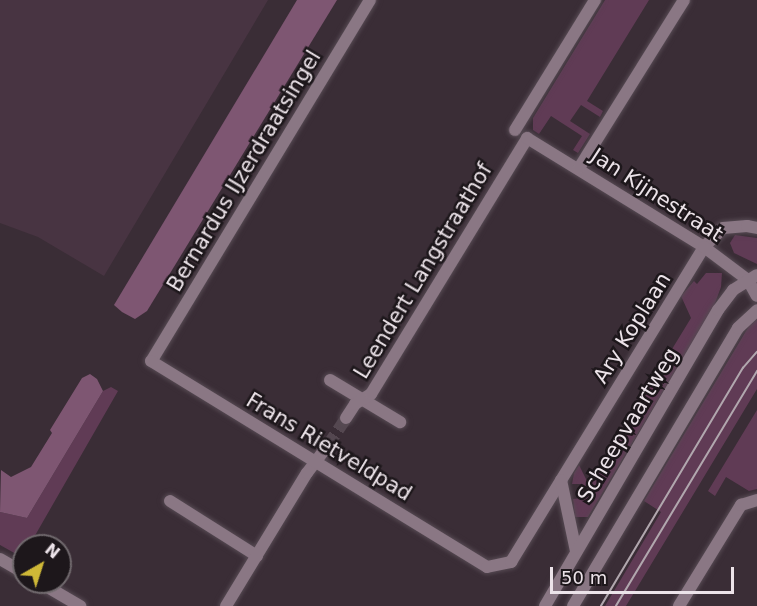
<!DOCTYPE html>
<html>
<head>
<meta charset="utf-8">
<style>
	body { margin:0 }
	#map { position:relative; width:757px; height:606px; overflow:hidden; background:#3a2d36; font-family:"DejaVu Sans",sans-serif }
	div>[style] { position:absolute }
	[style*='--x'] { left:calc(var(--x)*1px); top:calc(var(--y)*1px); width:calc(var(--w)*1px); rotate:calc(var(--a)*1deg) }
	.built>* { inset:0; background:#483442 }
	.green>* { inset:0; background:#603b55 }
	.water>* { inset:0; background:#7e5672 }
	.pedestrian-tunnel>* { height:12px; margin-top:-6px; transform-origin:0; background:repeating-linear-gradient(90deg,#554851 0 12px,transparent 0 18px) }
	.roads { filter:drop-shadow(0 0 2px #564a53) drop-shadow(0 0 2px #564a53) }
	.pedestrian>* { height:12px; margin:-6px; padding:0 6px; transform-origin:6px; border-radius:6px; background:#8a7784 }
	.minor>* { height:12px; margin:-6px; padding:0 6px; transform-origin:6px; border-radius:6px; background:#8a7784 }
	.tertiary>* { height:12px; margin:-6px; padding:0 6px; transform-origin:6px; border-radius:6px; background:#8a7784 }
	.tram>* { height:1.5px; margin:-0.75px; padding:0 0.75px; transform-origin:0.75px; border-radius:0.75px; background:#b1a7ae }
	span { translate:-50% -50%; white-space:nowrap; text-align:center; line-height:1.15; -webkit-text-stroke:5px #1d171b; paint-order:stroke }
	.street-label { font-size:21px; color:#ece3e9 }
	.north { position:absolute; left:12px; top:534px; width:60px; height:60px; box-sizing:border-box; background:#1d171b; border:2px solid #70696d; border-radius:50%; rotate:39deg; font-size:16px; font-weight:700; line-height:24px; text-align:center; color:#ece3e9 }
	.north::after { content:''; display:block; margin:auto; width:21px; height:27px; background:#cfb837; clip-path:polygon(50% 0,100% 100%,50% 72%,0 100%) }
	.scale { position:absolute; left:550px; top:567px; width:184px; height:27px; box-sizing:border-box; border:3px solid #ece3e9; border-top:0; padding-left:8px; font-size:18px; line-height:21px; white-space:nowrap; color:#ece3e9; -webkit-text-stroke:4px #1d171b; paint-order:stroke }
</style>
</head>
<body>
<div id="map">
	<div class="built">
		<div style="clip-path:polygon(0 0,268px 0,104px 276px,38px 237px,0 223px)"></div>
	</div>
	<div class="green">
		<div style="clip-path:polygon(605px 0,649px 0,587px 101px,603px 111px,600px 117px,581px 105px,570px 121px,590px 134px,578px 153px,573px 150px,582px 136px,551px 116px,539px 134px,533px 130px,533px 118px)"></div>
		<div style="clip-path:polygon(735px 235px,757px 238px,757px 264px,734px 253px,730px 243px)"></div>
		<div style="clip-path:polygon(706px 273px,722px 273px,721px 287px,714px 306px,588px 517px,575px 517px,573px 499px,582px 498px,581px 484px,572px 484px,574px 473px,579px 465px,589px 485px,691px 318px,681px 296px,694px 281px,697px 284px)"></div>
		<div style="clip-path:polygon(757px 319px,757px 389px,626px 606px,605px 606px,661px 512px,644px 501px,749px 326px)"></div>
		<div style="clip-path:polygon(111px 387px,118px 391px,29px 546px,24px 546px,24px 551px,18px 555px,0 545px,0 512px,27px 518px,103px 391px)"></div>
		<div style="clip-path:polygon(757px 410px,757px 489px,749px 491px,726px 477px,715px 496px,708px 491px)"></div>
	</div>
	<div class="water">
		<div style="clip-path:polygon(297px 0,337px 0,147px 311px,135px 319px,122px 312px,114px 305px)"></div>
		<div style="clip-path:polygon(90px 374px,97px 379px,103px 391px,27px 518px,0 512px,1px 470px,11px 477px,31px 467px,52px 433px,50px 430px,82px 378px)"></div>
	</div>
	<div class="pedestrian-tunnel">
		<div style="--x:328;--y:445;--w:32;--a:-56"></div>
	</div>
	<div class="roads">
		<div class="pedestrian">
			<div style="--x:515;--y:130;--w:153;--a:-58.4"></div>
			<div style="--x:330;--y:380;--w:82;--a:31"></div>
			<div style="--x:346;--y:418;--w:17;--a:-57"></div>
			<div style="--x:355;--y:404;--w:19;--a:-32"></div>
			<div style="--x:371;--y:394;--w:300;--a:-58.6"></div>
			<div style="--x:170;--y:501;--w:103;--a:32.3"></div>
			<div style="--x:226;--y:606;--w:156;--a:-58.7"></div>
			<div style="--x:307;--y:473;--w:35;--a:-53"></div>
		</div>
		<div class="minor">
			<div style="--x:370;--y:0;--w:422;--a:121.2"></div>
			<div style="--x:151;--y:361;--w:394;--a:31.5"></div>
			<div style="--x:487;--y:567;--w:25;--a:-12"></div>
			<div style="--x:511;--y:562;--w:369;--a:-58.5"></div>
			<div style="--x:704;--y:247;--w:27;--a:-45"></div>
			<div style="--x:723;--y:228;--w:24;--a:-5"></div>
			<div style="--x:747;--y:226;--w:10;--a:11"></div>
			<div style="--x:527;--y:138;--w:208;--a:31.6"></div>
			<div style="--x:704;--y:247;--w:55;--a:36.9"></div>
			<div style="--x:748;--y:280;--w:18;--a:61"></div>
			<div style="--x:579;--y:168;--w:198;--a:-58"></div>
			<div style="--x:561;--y:480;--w:73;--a:78.1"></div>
			<div style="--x:0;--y:559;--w:28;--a:30"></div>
			<div style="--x:39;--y:582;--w:48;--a:30.3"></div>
			<div style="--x:679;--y:606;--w:119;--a:-58.5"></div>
			<div style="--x:741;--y:505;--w:17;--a:-17"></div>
		</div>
		<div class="tertiary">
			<div style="--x:545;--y:606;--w:343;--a:-59.7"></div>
			<div style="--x:718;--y:310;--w:25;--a:-53"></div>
			<div style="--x:733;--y:290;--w:28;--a:-32"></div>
			<div style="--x:573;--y:606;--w:323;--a:-59.3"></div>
			<div style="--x:738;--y:328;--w:26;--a:-43"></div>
		</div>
	</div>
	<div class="tram">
		<div style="--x:601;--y:606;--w:277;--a:-59.2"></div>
		<div style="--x:743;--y:368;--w:21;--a:-49"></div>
		<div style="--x:616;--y:606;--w:274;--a:-59"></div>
	</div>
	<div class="street-label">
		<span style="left:244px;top:171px;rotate:-59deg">Bernardus IJzerdraatsingel</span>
		<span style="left:657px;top:195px;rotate:33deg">Jan Kijnestraat</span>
		<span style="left:423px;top:271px;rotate:-59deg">Leendert Langstraathof</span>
		<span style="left:632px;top:328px;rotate:-58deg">Ary Koplaan</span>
		<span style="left:628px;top:425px;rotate:-59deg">Scheepvaartweg</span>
		<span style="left:329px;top:447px;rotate:31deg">Frans Rietveldpad</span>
	</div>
	<div class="north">N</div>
	<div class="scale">50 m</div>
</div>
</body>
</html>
